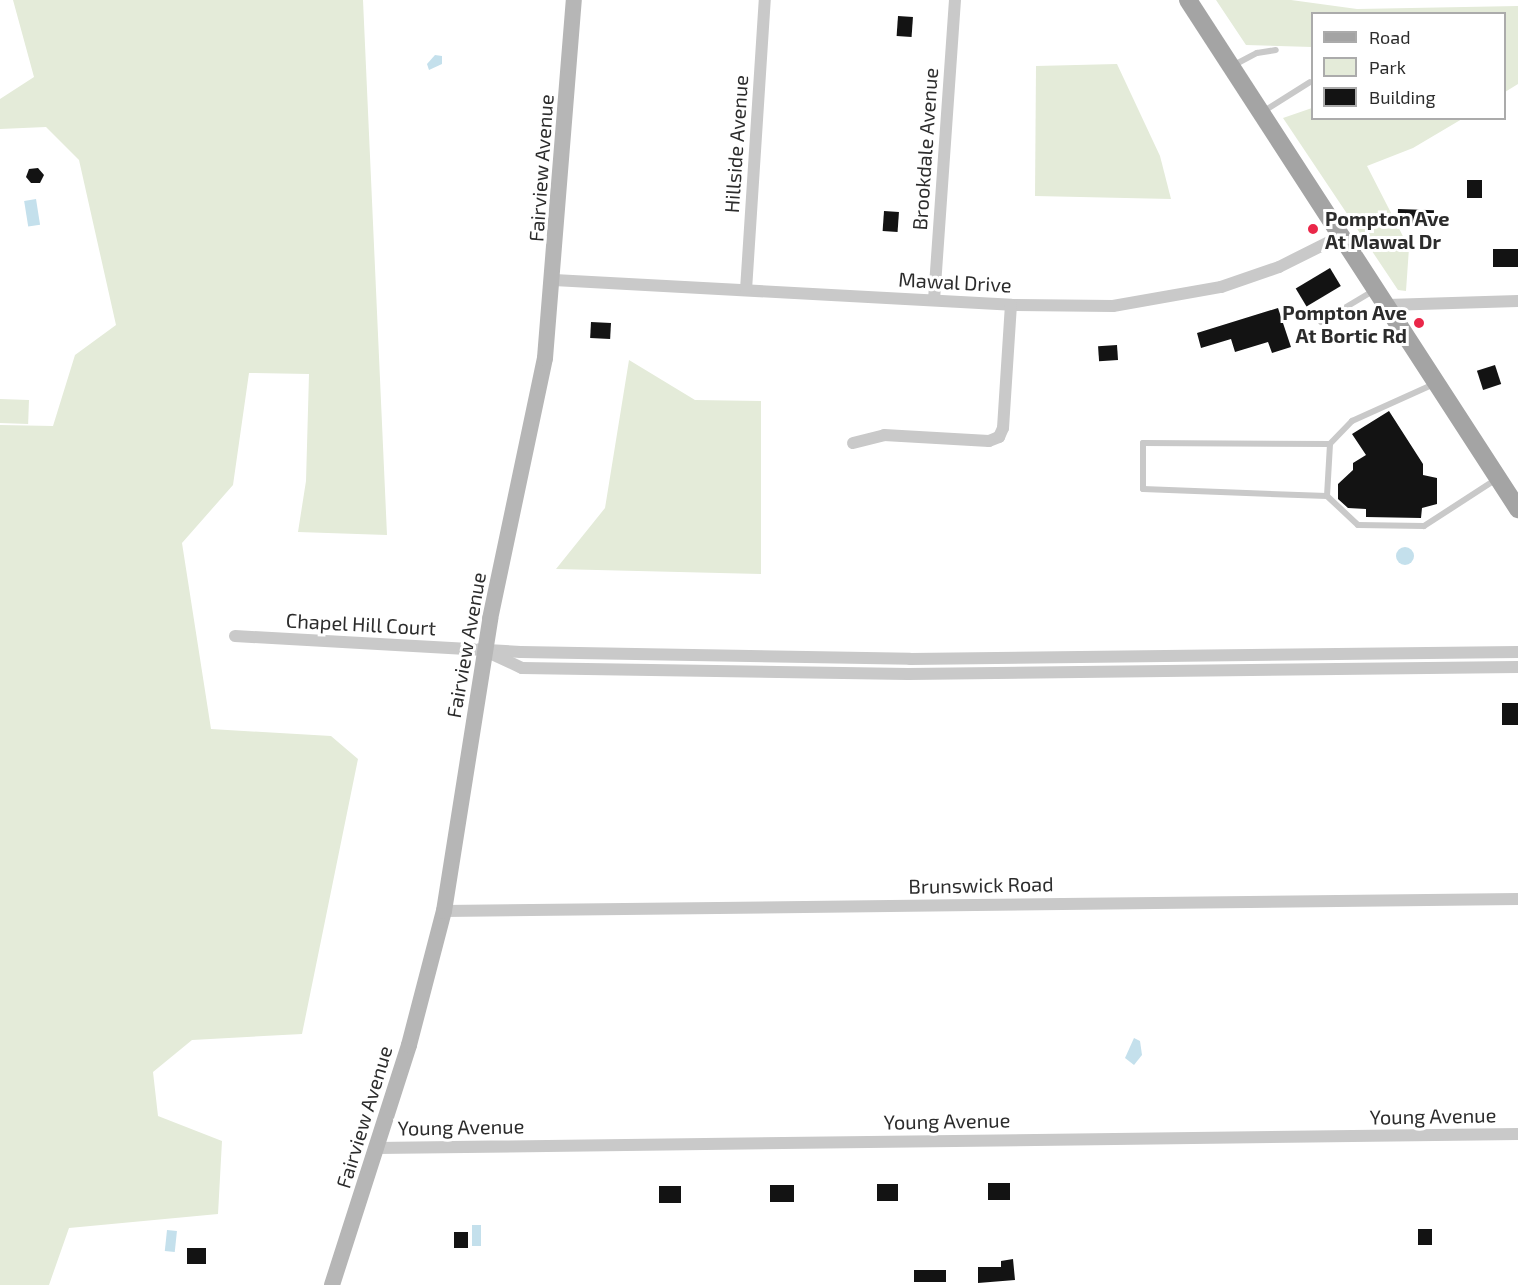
<!DOCTYPE html>
<html>
<head>
<meta charset="utf-8">
<style>
	body { margin:0 }
	#map { position:relative; width:1518px; height:1285px; overflow:hidden; background:#fff; font-family:"Exo 2",sans-serif }
	div>[style] { position:absolute }
	[style*='--x'] { left:calc(var(--x)*1px); top:calc(var(--y)*1px); width:calc(var(--w)*1px); rotate:calc(var(--a)*1deg) }
	.green>* { inset:0; background:#e4ebd9; transform-origin:0 0 }
	.water>* { inset:0; background:#c4e0ec; transform-origin:0 0 }
	.round { border-radius:50% }
	.building>* { inset:0; background:#131313; transform-origin:0 0 }
	.service>* { height:6px; margin:-3px; padding:0 3px; transform-origin:3px; border-radius:3px; background:#c9c9c9 }
	.minor>* { height:12px; margin:-6px; padding:0 6px; transform-origin:6px; border-radius:6px; background:#c9c9c9 }
	.secondary>* { height:16px; margin:-8px; padding:0 8px; transform-origin:8px; border-radius:8px; background:#b6b6b6 }
	.primary>* { height:18px; margin:-9px; padding:0 9px; transform-origin:9px; border-radius:9px; background:#a4a4a4 }
	.dots>* { width:16px; height:16px; translate:-50% -50%; box-sizing:border-box; border:3px solid #fff; border-radius:50% }
	span { translate:-50% -50%; white-space:nowrap; text-align:center; line-height:1.15; -webkit-text-stroke:6px #fff; paint-order:stroke }
	.street-label { font-size:20px; color:#2c2c2c }
	.poi-label { font-size:20px; color:#2c2c2c; font-weight:700 }
	.left { translate:0 -50%; text-align:left }
	.right { translate:-100% -50%; text-align:right }
	.legend { position:absolute; left:1311px; top:12px; width:195px; height:108px; box-sizing:border-box; background:#fff; border:2px solid #ababab; margin:0; padding:8px 10px; list-style:none; font-size:18px; color:#2c2c2c }
	.legend li { display:flex; align-items:center; gap:12px; height:30px }
	.legend b { width:30px; border:2px solid #ababab }
</style>
</head>
<body>
<div id="map">
	<div class="green">
		<div style="clip-path:polygon(13px 0,363px 0,387px 535px,298px 532px,306px 481px,309px 374px,249px 373px,233px 485px,182px 543px,211px 729px,331px 736px,358px 759px,302px 1034px,192px 1040px,153px 1072px,158px 1116px,222px 1141px,218px 1214px,69px 1228px,49px 1285px,0 1285px,0 425px,53px 426px,75px 355px,116px 325px,79px 160px,46px 127px,0 129px,0 99px,34px 77px)"></div>
		<div style="clip-path:polygon(1216px 0,1291px 0,1357px 9px,1518px 6px,1518px 84px,1505px 92px,1504px 14px,1312px 14px,1312px 47px,1246px 45px)"></div>
		<div style="clip-path:polygon(1117px 64px,1160px 156px,1171px 199px,1035px 196px,1036px 66px)"></div>
		<div style="clip-path:polygon(1312px 108px,1312px 118px,1462px 119px,1413px 148px,1367px 166px,1409px 248px,1406px 291px,1398px 290px,1283px 118px)"></div>
		<div style="clip-path:polygon(629px 360px,695px 400px,761px 401px,761px 574px,556px 569px,605px 508px)"></div>
		<div style="left:0;top:399px;width:29px;height:24px;rotate:2deg"></div>
	</div>
	<div class="water">
		<div style="clip-path:polygon(435px 55px,442px 56px,442px 64px,429px 70px,427px 64px)"></div>
		<div style="left:36px;top:199px;width:26px;height:12px;rotate:81deg"></div>
		<div class="round" style="left:1396px;top:547px;width:18px;height:18px"></div>
		<div style="clip-path:polygon(1134px 1038px,1140px 1041px,1142px 1055px,1134px 1065px,1125px 1058px)"></div>
		<div style="left:472px;top:1225px;width:9px;height:21px"></div>
		<div style="left:167px;top:1230px;width:10px;height:21px;rotate:6deg"></div>
	</div>
	<div class="building">
		<div style="left:898px;top:16px;width:15px;height:20px;rotate:4deg"></div>
		<div style="clip-path:polygon(38px 168px,44px 175px,40px 183px,31px 183px,26px 177px,29px 169px)"></div>
		<div style="left:1482px;top:180px;width:18px;height:15px;rotate:90deg"></div>
		<div style="left:1398px;top:209px;width:36px;height:14px;rotate:2deg"></div>
		<div style="left:884px;top:211px;width:15px;height:20px;rotate:4deg"></div>
		<div style="left:1518px;top:249px;width:18px;height:25px;rotate:90deg"></div>
		<div style="left:1330px;top:268px;width:21px;height:40px;rotate:59deg"></div>
		<div style="clip-path:polygon(1278px 308px,1291px 347px,1272px 353px,1268px 342px,1235px 352px,1231px 339px,1201px 348px,1197px 333px)"></div>
		<div style="left:591px;top:322px;width:20px;height:16px;rotate:3deg"></div>
		<div style="left:1117px;top:345px;width:15px;height:19px;rotate:86deg"></div>
		<div style="left:1495px;top:365px;width:20px;height:19px;rotate:72deg"></div>
		<div style="clip-path:polygon(1389px 411px,1423px 464px,1423px 475px,1437px 478px,1437px 504px,1422px 508px,1421px 518px,1366px 517px,1366px 509px,1348px 508px,1338px 499px,1338px 484px,1353px 470px,1353px 463px,1366px 455px,1352px 434px)"></div>
		<div style="left:1502px;top:703px;width:16px;height:22px"></div>
		<div style="left:988px;top:1183px;width:22px;height:17px"></div>
		<div style="left:877px;top:1184px;width:21px;height:17px"></div>
		<div style="left:770px;top:1185px;width:24px;height:17px"></div>
		<div style="left:659px;top:1186px;width:22px;height:17px"></div>
		<div style="left:1418px;top:1229px;width:14px;height:16px"></div>
		<div style="left:468px;top:1232px;width:16px;height:14px;rotate:90deg"></div>
		<div style="left:187px;top:1248px;width:19px;height:16px"></div>
		<div style="clip-path:polygon(1013px 1259px,1015px 1280px,978px 1283px,978px 1267px,1001px 1267px,1001px 1261px)"></div>
		<div style="left:946px;top:1270px;width:12px;height:32px;rotate:90deg"></div>
	</div>
	<div class="service">
		<div style="--x:1234;--y:65;--w:26;--a:-28"></div>
		<div style="--x:1257;--y:53;--w:19;--a:-9"></div>
		<div style="--x:1264;--y:111;--w:54;--a:-32.2"></div>
		<div style="--x:1321;--y:322;--w:61;--a:-30.8"></div>
		<div style="--x:1434;--y:384;--w:90;--a:155.7"></div>
		<div style="--x:1352;--y:421;--w:32;--a:134"></div>
		<div style="--x:1330;--y:444;--w:187;--a:-179.7"></div>
		<div style="--x:1143;--y:443;--w:46;--a:90"></div>
		<div style="--x:1143;--y:489;--w:184;--a:2.2"></div>
		<div style="--x:1327;--y:496;--w:42;--a:43.1"></div>
		<div style="--x:1358;--y:525;--w:66;--a:0.9"></div>
		<div style="--x:1424;--y:526;--w:85;--a:-32.9"></div>
		<div style="--x:1327;--y:496;--w:52;--a:-86.7"></div>
	</div>
	<div class="minor">
		<div style="--x:554;--y:280;--w:458;--a:3.1"></div>
		<div style="--x:1011;--y:305;--w:102;--a:0.6"></div>
		<div style="--x:1113;--y:306;--w:110;--a:-10"></div>
		<div style="--x:1221;--y:287;--w:61;--a:-19"></div>
		<div style="--x:1279;--y:267;--w:69;--a:-26.6"></div>
		<div style="--x:746;--y:290;--w:291;--a:-86.3"></div>
		<div style="--x:934;--y:300;--w:301;--a:-86"></div>
		<div style="--x:1387;--y:305;--w:131;--a:-1.7"></div>
		<div style="--x:853;--y:443;--w:32;--a:-14"></div>
		<div style="--x:884;--y:435;--w:105;--a:3.3"></div>
		<div style="--x:989;--y:441;--w:11;--a:-22"></div>
		<div style="--x:999;--y:437;--w:10;--a:-66"></div>
		<div style="--x:1003;--y:428;--w:123;--a:-86.3"></div>
		<div style="--x:235;--y:636;--w:286;--a:3.2"></div>
		<div style="--x:521;--y:652;--w:389;--a:1"></div>
		<div style="--x:910;--y:659;--w:608;--a:-0.66"></div>
		<div style="--x:492;--y:654;--w:33;--a:25"></div>
		<div style="--x:522;--y:668;--w:386;--a:0.9"></div>
		<div style="--x:908;--y:674;--w:610;--a:-0.66"></div>
		<div style="--x:444;--y:911;--w:1074;--a:-0.64"></div>
		<div style="--x:377;--y:1148;--w:1141;--a:-0.7"></div>
	</div>
	<div class="secondary">
		<div style="--x:332;--y:1285;--w:252;--a:-72.2"></div>
		<div style="--x:409;--y:1045;--w:138;--a:-75.4"></div>
		<div style="--x:444;--y:911;--w:296;--a:-81"></div>
		<div style="--x:490;--y:619;--w:267;--a:-78.1"></div>
		<div style="--x:545;--y:358;--w:359;--a:-85.4"></div>
	</div>
	<div class="primary">
		<div style="--x:1188;--y:0;--w:607;--a:57.04"></div>
	</div>
	<div class="dots">
		<div style="left:1313px;top:229px;background:#ea2749"></div>
		<div style="left:1419px;top:323px;background:#ea2749"></div>
	</div>
	<div class="street-label">
		<span style="left:736px;top:144px;rotate:-86deg">Hillside Avenue</span>
		<span style="left:925px;top:149px;rotate:-86deg">Brookdale Avenue</span>
		<span style="left:541px;top:168px;rotate:-86deg">Fairview Avenue</span>
		<span style="left:955px;top:282px;rotate:3deg">Mawal Drive</span>
		<span style="left:361px;top:624px;rotate:3deg">Chapel Hill Court</span>
		<span style="left:466px;top:645px;rotate:-80deg">Fairview Avenue</span>
		<span style="left:981px;top:885px;rotate:-1deg">Brunswick Road</span>
		<span style="left:1433px;top:1116px;rotate:-1deg">Young Avenue</span>
		<span style="left:364px;top:1117px;rotate:-73deg">Fairview Avenue</span>
		<span style="left:947px;top:1121px;rotate:-1deg">Young Avenue</span>
		<span style="left:461px;top:1127px;rotate:-1deg">Young Avenue</span>
	</div>
	<div class="poi-label">
		<span class="left" style="left:1325px;top:230px">Pompton Ave<br>At Mawal Dr</span>
		<span class="right" style="left:1407px;top:324px">Pompton Ave<br>At Bortic Rd</span>
	</div>
	<ul class="legend">
	<li><b style="height:8px;background:#a4a4a4"></b>Road</li>
	<li><b style="height:16px;background:#e4ebd9"></b>Park</li>
	<li><b style="height:16px;background:#131313"></b>Building</li>
	</ul>
</div>
</body>
</html>
